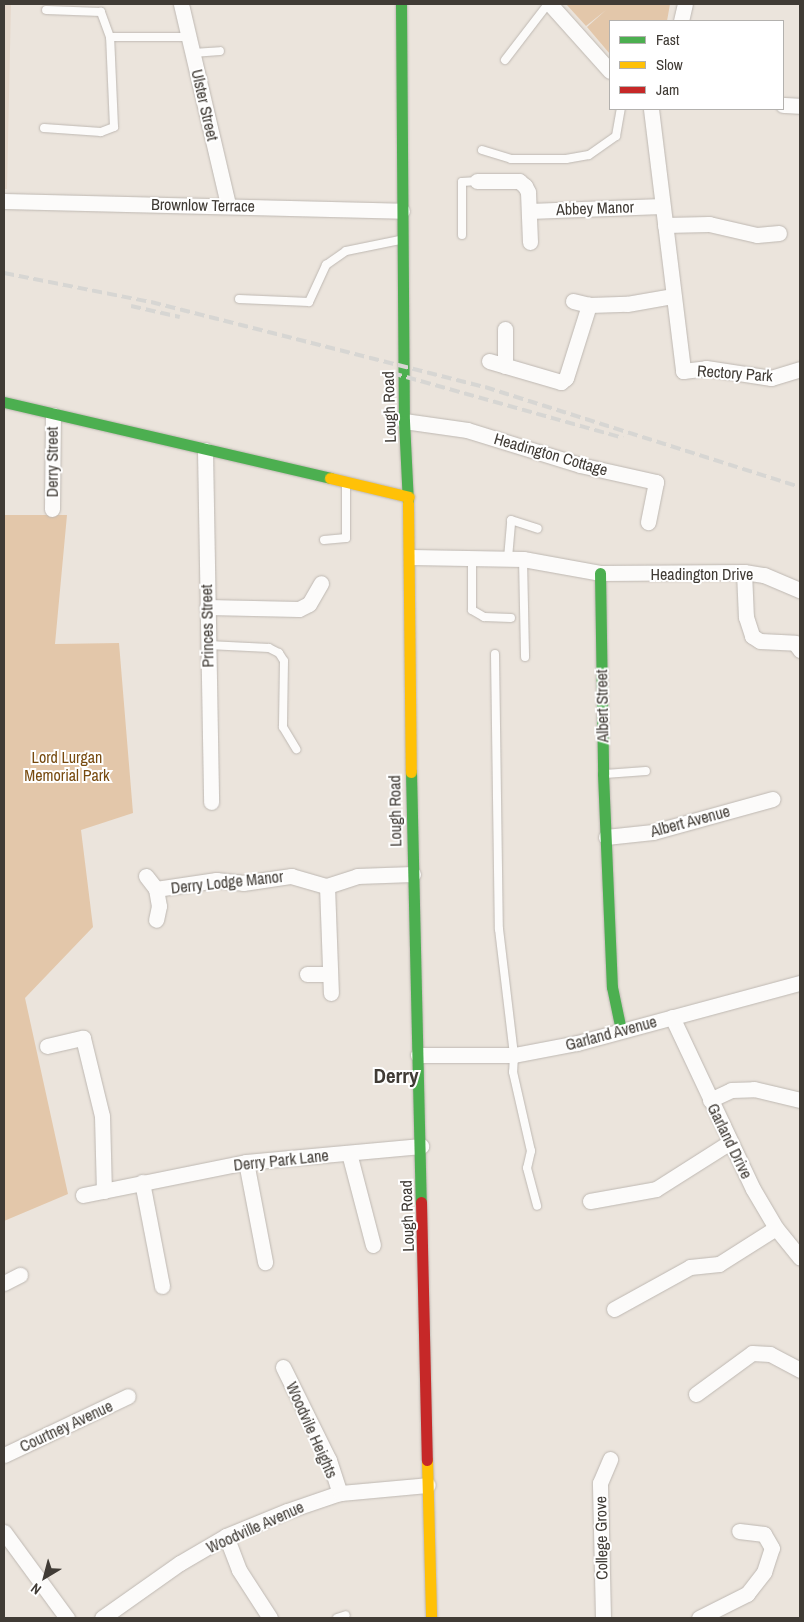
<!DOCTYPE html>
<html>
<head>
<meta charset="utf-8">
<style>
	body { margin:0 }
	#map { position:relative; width:804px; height:1622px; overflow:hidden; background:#ebe4dc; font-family:"Archivo Narrow",sans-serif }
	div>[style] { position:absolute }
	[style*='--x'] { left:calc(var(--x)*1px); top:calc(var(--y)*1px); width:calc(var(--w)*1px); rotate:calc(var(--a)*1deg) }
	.built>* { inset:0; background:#e6d8cb }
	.green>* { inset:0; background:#e3c7aa }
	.roads { filter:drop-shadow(0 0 1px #beb8b2) drop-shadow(0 0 1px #beb8b2) }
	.lane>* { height:8px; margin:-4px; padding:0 4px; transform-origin:4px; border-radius:4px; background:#fcfbfa }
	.street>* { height:15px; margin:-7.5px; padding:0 7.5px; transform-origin:7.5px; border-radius:7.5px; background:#fcfbfa }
	.fast>* { height:11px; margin:-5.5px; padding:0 5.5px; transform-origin:5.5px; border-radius:5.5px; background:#4caf50 }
	.slow>* { height:11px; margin:-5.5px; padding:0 5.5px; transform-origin:5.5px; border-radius:5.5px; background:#ffc107 }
	.jam>* { height:11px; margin:-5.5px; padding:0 5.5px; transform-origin:5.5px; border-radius:5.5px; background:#c62828 }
	.rail>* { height:4px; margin-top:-2px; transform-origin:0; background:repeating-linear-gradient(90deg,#d7d6d3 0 10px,transparent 0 15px) }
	span { translate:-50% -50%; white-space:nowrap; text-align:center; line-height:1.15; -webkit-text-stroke:4px #fff; paint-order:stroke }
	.street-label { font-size:16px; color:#403b35 }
	.park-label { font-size:16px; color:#774a0f }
	.district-label { font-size:21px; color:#403b35; font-weight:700 }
	.frame { position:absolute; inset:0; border:5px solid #403b35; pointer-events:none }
	.legend { position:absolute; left:609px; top:20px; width:175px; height:90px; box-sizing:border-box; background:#fff; border:1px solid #b3b1ae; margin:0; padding:6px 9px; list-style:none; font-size:15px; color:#403b35 }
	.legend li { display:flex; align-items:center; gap:10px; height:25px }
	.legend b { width:25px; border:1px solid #b3b1ae }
	.north { position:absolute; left:20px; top:1552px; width:50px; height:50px; -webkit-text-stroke:4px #fff; paint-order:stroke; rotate:217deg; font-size:14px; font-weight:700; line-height:20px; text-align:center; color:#403b35 }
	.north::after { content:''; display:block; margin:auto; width:18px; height:22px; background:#403b35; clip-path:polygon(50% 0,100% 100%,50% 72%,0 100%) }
</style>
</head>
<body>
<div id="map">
	<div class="built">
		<div style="clip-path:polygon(4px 4px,11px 4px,7px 189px,4px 189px)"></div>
	</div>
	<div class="green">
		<div style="clip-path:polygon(566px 4px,670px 4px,667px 21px,610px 21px,610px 54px,587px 27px,606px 10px,586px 26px)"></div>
		<div style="clip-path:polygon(4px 515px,67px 515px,55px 644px,119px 643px,133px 813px,81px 830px,93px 927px,25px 998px,68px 1194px,4px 1221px)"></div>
	</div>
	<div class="roads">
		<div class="lane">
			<div style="--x:110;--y:37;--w:79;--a:0"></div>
			<div style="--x:193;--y:53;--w:27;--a:-4"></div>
			<div style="--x:505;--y:60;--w:71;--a:-52.5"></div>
			<div style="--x:44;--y:128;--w:57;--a:4"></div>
			<div style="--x:101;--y:132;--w:14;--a:-21"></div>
			<div style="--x:114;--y:127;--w:90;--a:-92.5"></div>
			<div style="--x:110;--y:37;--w:27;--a:-110"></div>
			<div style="--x:101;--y:12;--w:55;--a:-177.9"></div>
			<div style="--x:482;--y:150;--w:30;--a:17"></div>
			<div style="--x:511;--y:159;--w:55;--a:0"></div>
			<div style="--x:566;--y:159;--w:23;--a:-10"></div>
			<div style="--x:589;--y:155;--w:33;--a:-35"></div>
			<div style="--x:616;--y:136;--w:27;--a:-80"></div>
			<div style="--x:462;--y:235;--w:53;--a:-90"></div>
			<div style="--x:462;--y:182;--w:15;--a:-4"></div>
			<div style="--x:239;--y:299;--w:70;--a:2.5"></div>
			<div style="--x:309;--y:302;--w:41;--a:-65.3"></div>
			<div style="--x:326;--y:265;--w:24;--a:-35"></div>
			<div style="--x:346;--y:251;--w:55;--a:-11.5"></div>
			<div style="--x:324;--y:540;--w:22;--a:-5"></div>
			<div style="--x:346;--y:538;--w:53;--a:-90"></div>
			<div style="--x:472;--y:557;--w:53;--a:90"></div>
			<div style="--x:472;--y:610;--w:14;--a:30"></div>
			<div style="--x:484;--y:617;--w:27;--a:2"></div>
			<div style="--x:508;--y:558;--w:38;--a:-85"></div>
			<div style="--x:511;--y:520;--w:28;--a:18"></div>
			<div style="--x:523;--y:559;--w:98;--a:88.8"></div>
			<div style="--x:208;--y:645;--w:61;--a:2.8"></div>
			<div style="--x:269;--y:648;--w:11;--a:27"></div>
			<div style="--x:279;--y:653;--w:9;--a:58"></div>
			<div style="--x:284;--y:661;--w:66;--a:90.9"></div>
			<div style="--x:283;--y:727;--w:26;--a:59"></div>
			<div style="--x:495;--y:654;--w:275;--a:89.2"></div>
			<div style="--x:499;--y:929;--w:127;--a:83.2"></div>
			<div style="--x:514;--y:1055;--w:17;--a:93"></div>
			<div style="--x:513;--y:1072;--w:81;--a:77.2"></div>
			<div style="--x:531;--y:1151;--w:17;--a:103"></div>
			<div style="--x:527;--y:1168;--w:39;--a:75"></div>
			<div style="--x:605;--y:774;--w:41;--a:-4.2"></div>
			<div style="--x:337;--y:1618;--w:9;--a:-18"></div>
		</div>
		<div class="street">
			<div style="--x:181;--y:4;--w:206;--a:76.8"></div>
			<div style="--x:550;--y:4;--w:90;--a:48.2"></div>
			<div style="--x:681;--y:21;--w:17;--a:-77"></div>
			<div style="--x:783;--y:105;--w:17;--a:3"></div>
			<div style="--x:651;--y:109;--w:264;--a:83"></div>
			<div style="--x:683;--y:371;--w:23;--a:-7"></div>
			<div style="--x:706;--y:368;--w:66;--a:8.7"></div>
			<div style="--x:771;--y:378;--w:30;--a:-17"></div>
			<div style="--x:477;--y:181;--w:42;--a:0"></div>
			<div style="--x:519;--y:181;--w:8;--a:40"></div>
			<div style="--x:525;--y:186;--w:7;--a:63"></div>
			<div style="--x:528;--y:192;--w:50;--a:87.7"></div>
			<div style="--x:4;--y:201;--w:398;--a:1.4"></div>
			<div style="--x:529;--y:211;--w:133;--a:-2.2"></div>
			<div style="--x:665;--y:225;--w:44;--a:-1.3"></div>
			<div style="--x:709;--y:224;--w:49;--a:12.9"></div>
			<div style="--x:757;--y:235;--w:22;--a:-5"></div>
			<div style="--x:573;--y:301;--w:16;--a:14"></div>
			<div style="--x:589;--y:305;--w:38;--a:-2"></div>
			<div style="--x:627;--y:304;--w:47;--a:-9.9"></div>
			<div style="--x:489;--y:361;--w:75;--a:16.3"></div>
			<div style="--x:561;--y:382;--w:6;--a:-39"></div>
			<div style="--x:566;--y:378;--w:77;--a:-72.5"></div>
			<div style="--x:505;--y:366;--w:37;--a:-90"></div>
			<div style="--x:404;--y:421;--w:64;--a:8.1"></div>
			<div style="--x:467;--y:430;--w:118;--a:17.2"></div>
			<div style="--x:580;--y:465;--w:78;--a:12.6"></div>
			<div style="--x:656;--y:482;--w:41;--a:101.3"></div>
			<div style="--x:205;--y:450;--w:352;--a:89"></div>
			<div style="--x:52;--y:509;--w:94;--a:-89.4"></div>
			<div style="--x:411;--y:557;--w:112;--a:1"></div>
			<div style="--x:523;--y:559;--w:78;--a:10.3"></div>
			<div style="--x:600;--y:573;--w:144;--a:-0.4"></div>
			<div style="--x:744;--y:572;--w:20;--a:9"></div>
			<div style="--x:764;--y:575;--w:39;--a:23"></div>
			<div style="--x:744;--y:572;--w:45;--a:87.5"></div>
			<div style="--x:746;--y:617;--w:20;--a:72"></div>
			<div style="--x:752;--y:636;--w:9;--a:32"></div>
			<div style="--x:760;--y:641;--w:35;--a:3"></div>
			<div style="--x:795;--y:643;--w:9;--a:54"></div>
			<div style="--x:207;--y:607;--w:92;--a:1.2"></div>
			<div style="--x:299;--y:609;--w:11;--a:-27"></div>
			<div style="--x:309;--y:604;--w:24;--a:-60"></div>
			<div style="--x:606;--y:837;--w:47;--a:-6.1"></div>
			<div style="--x:653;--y:832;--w:124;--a:-15.4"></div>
			<div style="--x:146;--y:876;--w:16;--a:52"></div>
			<div style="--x:156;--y:889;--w:17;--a:80"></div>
			<div style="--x:159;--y:906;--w:14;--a:102"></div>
			<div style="--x:327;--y:886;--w:107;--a:87.9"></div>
			<div style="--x:156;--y:889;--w:61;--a:-8.5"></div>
			<div style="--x:216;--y:880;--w:27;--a:6"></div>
			<div style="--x:243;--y:883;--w:49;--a:-8.3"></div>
			<div style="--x:291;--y:876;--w:37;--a:16"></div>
			<div style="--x:327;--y:886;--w:32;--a:-18"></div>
			<div style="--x:357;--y:876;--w:56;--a:-2"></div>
			<div style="--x:307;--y:974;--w:23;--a:0"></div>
			<div style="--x:672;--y:1017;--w:190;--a:64.8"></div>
			<div style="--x:753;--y:1189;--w:45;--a:59.5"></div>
			<div style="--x:776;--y:1228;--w:38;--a:51"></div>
			<div style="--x:47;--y:1046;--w:37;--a:-13"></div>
			<div style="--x:83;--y:1038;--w:80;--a:76.3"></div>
			<div style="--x:102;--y:1116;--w:75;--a:88.5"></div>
			<div style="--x:418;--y:1055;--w:96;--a:0"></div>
			<div style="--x:514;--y:1055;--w:64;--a:-10.8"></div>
			<div style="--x:577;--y:1043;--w:231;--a:-15.1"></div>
			<div style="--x:710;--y:1100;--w:23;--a:-25"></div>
			<div style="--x:731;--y:1090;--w:23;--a:-2"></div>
			<div style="--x:754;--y:1089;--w:47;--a:13.4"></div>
			<div style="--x:349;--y:1153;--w:95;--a:75.4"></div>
			<div style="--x:246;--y:1162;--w:102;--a:79.2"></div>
			<div style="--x:142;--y:1182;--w:106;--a:79.1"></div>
			<div style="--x:83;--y:1195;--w:166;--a:-11.4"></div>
			<div style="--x:246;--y:1162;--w:176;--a:-5.2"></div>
			<div style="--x:590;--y:1201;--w:67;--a:-10.3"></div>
			<div style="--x:656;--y:1189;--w:88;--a:-32.4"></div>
			<div style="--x:4;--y:1283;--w:18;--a:-27"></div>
			<div style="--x:614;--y:1309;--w:87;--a:-28.9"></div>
			<div style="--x:690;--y:1267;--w:29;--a:-6"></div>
			<div style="--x:719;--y:1264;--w:67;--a:-32.3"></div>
			<div style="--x:283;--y:1367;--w:104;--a:63.7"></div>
			<div style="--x:329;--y:1460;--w:35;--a:72"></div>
			<div style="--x:696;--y:1394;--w:69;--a:-36.2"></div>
			<div style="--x:752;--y:1353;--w:18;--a:3"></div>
			<div style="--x:770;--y:1354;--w:34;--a:28"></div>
			<div style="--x:4;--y:1455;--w:137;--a:-25.4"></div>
			<div style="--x:4;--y:1532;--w:107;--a:53.8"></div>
			<div style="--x:226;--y:1536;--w:36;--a:69"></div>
			<div style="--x:239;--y:1570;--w:57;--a:57.1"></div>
			<div style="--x:102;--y:1618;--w:95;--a:-35.2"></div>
			<div style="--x:180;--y:1563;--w:53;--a:-30.4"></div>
			<div style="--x:226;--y:1536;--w:66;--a:-22.3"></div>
			<div style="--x:287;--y:1511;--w:56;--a:-18.8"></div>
			<div style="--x:340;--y:1493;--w:88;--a:-5.2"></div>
			<div style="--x:603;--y:1618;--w:135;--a:-91.3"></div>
			<div style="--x:600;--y:1483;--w:26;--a:-67"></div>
			<div style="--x:699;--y:1618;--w:54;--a:-26.6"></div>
			<div style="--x:747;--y:1594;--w:28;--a:-52"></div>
			<div style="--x:764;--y:1572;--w:25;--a:-72"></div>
			<div style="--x:772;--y:1548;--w:16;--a:-120"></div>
			<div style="--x:764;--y:1534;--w:25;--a:-173"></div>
		</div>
		<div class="fast">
			<div style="--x:401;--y:4;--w:417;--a:89.6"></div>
			<div style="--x:404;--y:421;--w:82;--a:87.2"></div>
			<div style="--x:4;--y:402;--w:335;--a:13.1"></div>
			<div style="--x:600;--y:573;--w:201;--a:89.1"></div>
			<div style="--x:603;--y:774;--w:213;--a:87.6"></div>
			<div style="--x:612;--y:987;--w:44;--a:78.2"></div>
			<div style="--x:411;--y:772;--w:430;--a:88.7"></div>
		</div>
		<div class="slow">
			<div style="--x:330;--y:478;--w:81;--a:13.5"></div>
			<div style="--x:408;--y:503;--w:269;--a:89.4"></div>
			<div style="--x:427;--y:1460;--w:158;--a:88.5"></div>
		</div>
		<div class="jam">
			<div style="--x:421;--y:1202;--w:258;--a:88.7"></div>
		</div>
	</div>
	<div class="rail">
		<div style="--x:4;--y:273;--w:150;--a:11.2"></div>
		<div style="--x:151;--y:302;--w:345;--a:14.3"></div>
		<div style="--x:485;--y:387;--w:330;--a:17.6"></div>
		<div style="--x:131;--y:306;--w:50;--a:12.7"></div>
		<div style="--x:392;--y:373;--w:240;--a:15.7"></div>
	</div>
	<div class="street-label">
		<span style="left:205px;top:105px;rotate:77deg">Ulster Street</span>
		<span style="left:203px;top:205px;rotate:1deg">Brownlow Terrace</span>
		<span style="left:595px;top:208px;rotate:-2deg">Abbey Manor</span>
		<span style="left:735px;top:373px;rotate:4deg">Rectory Park</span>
		<span style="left:389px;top:407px;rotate:-92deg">Lough Road</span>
		<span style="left:551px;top:454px;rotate:16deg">Headington Cottage</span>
		<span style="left:52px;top:462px;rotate:-90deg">Derry Street</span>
		<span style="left:702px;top:574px">Headington Drive</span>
		<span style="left:207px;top:626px;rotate:-91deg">Princes Street</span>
		<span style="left:602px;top:706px;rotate:-91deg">Albert Street</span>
		<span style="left:395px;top:811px;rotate:-91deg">Lough Road</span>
		<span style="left:690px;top:821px;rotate:-15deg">Albert Avenue</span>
		<span style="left:227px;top:882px;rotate:-6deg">Derry Lodge Manor</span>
		<span style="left:611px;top:1033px;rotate:-15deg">Garland Avenue</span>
		<span style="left:730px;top:1141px;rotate:64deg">Garland Drive</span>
		<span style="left:281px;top:1160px;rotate:-6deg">Derry Park Lane</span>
		<span style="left:407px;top:1216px;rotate:-92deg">Lough Road</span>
		<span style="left:66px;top:1426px;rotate:-25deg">Courtney Avenue</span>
		<span style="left:312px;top:1430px;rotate:66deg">Woodvile Heights</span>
		<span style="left:255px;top:1527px;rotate:-24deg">Woodville Avenue</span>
		<span style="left:601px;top:1538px;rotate:-91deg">College Grove</span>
	</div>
	<div class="park-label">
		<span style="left:67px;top:766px">Lord Lurgan<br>Memorial Park</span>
	</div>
	<div class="district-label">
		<span style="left:396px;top:1076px">Derry</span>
	</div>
	<div class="frame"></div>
	<ul class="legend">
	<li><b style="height:6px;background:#4caf50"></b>Fast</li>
	<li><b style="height:6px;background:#ffc107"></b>Slow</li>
	<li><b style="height:6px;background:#c62828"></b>Jam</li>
	</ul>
	<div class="north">N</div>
</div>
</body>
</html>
